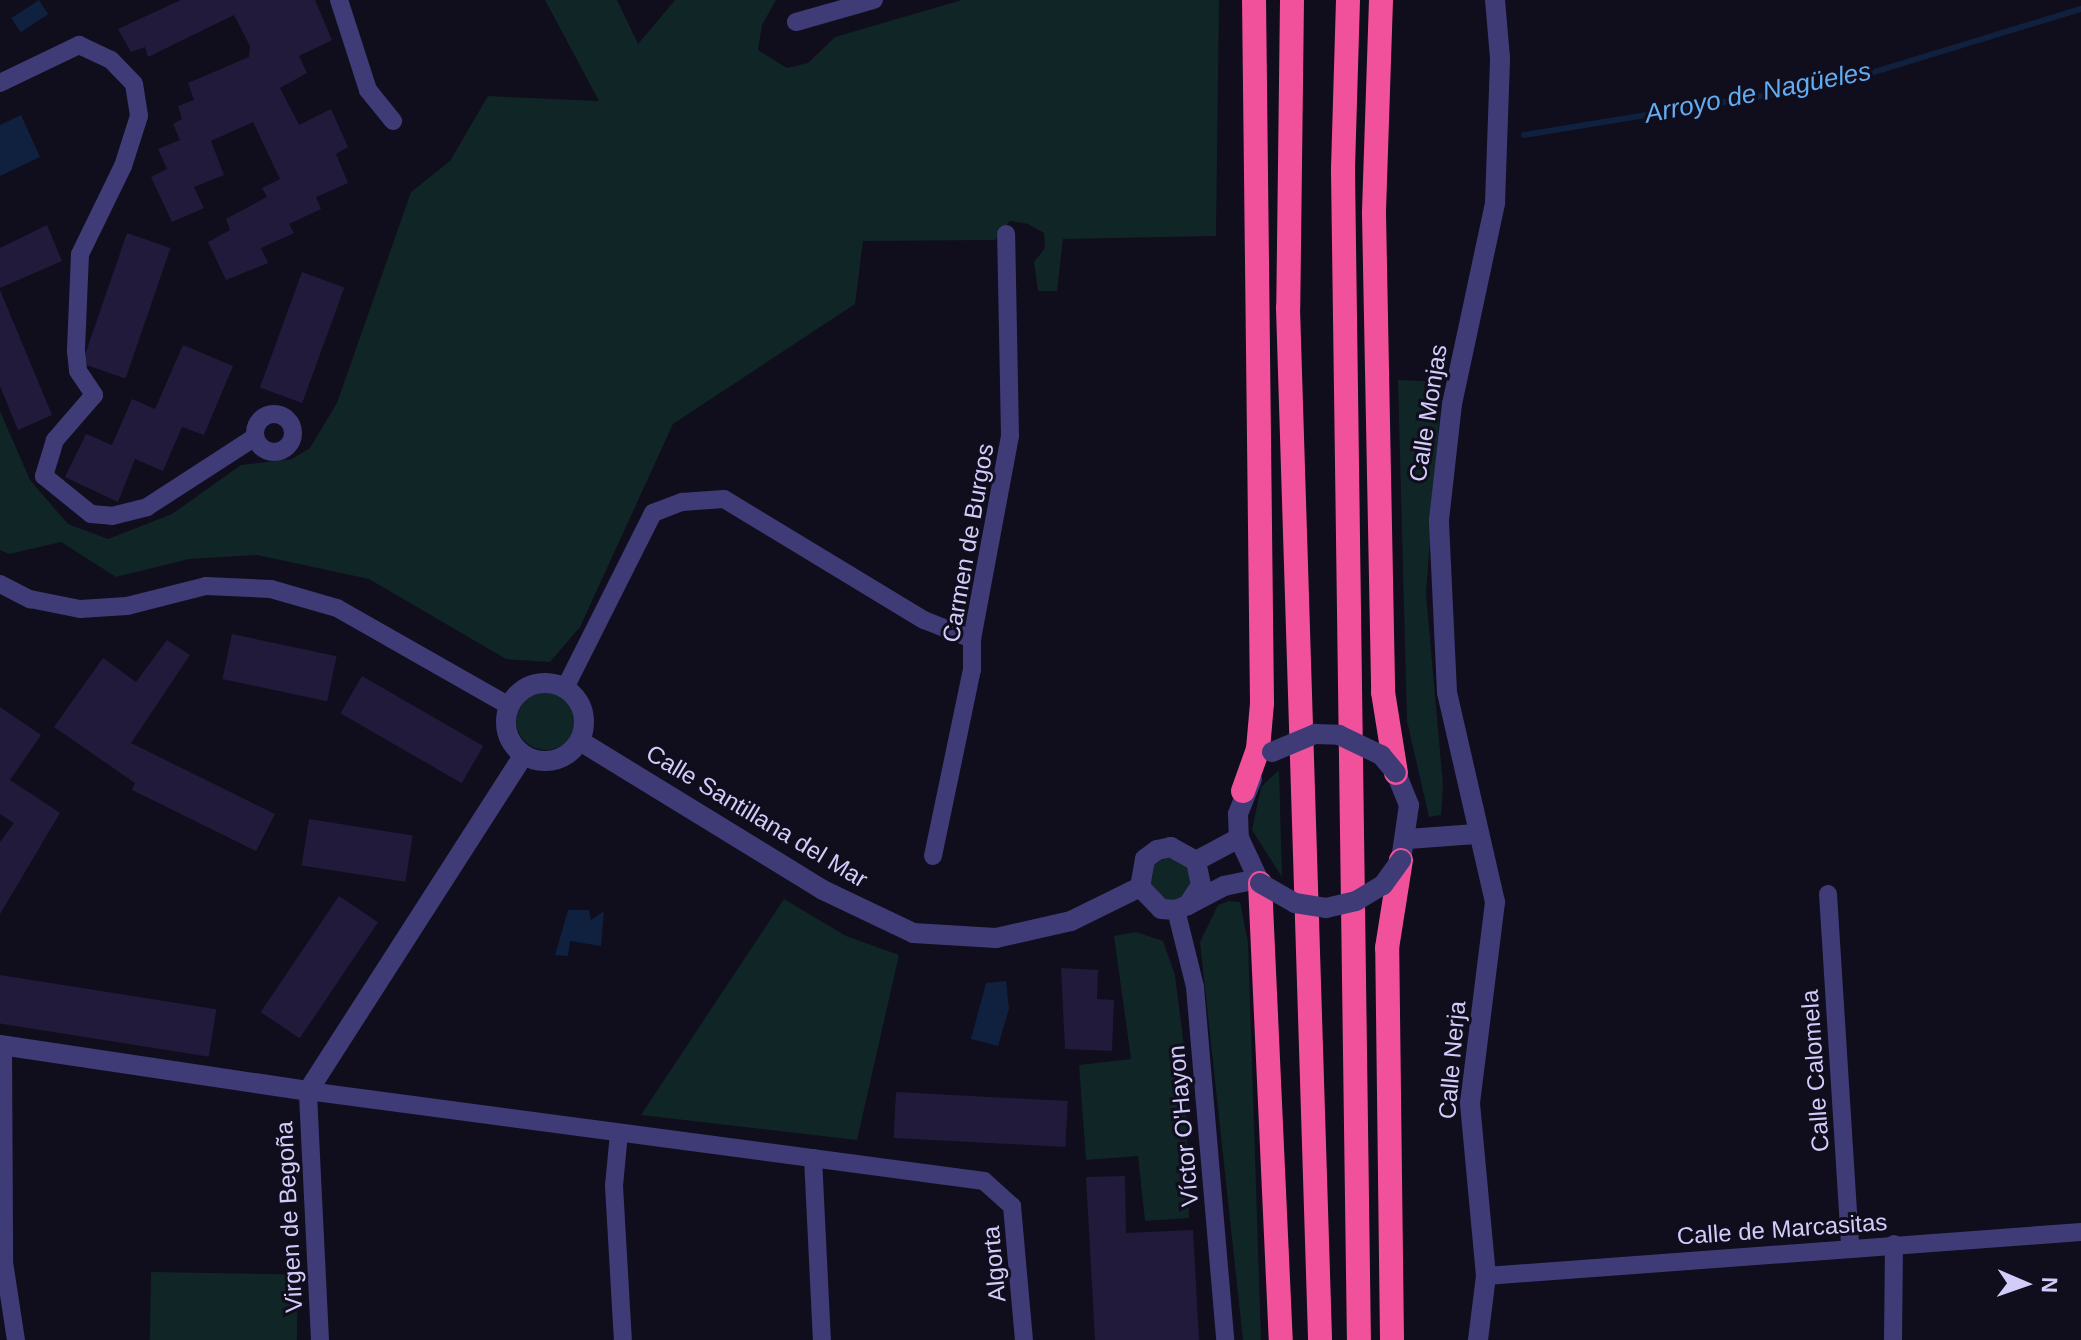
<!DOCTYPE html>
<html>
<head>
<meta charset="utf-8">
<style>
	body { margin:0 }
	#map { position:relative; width:2081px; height:1340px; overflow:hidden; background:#100d1c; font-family:Arial,sans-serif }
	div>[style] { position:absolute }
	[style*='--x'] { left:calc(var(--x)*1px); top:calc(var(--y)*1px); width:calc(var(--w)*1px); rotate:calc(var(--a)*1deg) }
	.green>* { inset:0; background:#102525; transform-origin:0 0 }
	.round { border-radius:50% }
	.water>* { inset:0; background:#0f213e; transform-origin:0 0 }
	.stream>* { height:6px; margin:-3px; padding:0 3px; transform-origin:3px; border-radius:3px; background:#0f213e }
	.building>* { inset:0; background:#221a3b; transform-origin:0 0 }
	.minor>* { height:18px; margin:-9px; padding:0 9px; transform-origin:9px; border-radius:9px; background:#3f3b77 }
	.minor>.ring { margin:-9px; padding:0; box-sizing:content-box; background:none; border:18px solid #3f3b77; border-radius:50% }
	.tertiary>* { height:20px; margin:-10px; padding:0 10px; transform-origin:10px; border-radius:10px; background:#3f3b77 }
	.tertiary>.ring { margin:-10px; padding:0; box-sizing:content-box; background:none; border:20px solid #3f3b77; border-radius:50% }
	.motorway>* { height:24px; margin:-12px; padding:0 12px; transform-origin:12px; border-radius:12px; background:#f1519b }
	.tertiary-bridge>* { height:20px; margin:-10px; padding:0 10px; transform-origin:10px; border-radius:10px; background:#3f3b77 }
	span { translate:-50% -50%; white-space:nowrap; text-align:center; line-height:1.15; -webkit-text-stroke:6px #100d1c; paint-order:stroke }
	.street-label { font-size:24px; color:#d2ccfb }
	.water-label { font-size:26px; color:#62adf2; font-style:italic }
	.north { position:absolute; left:1985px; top:1244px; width:80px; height:80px; -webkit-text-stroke:6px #100d1c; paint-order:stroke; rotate:92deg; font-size:22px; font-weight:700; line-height:32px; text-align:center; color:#d2ccfb }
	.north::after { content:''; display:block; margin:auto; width:28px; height:36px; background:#d2ccfb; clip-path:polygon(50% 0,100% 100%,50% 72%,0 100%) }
</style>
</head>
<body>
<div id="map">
	<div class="green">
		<div style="clip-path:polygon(545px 0,617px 0,638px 44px,675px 0,776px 0,762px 25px,758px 50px,787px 68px,808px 63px,835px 37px,962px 0,1219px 0,1216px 236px,1063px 239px,1057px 291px,1038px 291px,1034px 262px,1045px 248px,1044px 233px,1028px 224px,1010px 221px,995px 240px,863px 241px,855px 304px,673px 424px,580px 627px,550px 662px,506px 659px,369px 579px,257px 555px,189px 559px,116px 577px,61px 542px,9px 554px,0 550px,0 411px,30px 480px,68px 524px,108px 539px,172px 514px,241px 465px,292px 459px,310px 448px,337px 403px,411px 192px,450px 161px,488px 96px,599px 101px)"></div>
		<div style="clip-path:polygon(1398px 380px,1442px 382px,1426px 594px,1443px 785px,1441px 815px,1429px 817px,1407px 721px)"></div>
		<div class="round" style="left:516px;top:690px;width:60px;height:60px"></div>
		<div style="clip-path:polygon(1279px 770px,1282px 877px,1252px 830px,1261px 787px)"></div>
		<div class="round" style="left:1148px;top:858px;width:44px;height:44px"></div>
		<div style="clip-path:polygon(784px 899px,846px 936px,899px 955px,857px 1140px,641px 1115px)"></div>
		<div style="clip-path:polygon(1229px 901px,1240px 902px,1248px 942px,1261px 1340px,1243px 1340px,1200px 942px,1218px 905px)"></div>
		<div style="clip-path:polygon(1136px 932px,1163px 941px,1175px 975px,1185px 1054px,1189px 1218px,1145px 1221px,1138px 1156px,1086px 1160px,1079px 1065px,1131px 1059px,1114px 936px)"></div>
		<div style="left:151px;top:1272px;width:147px;height:68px;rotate:1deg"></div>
	</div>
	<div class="water">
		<div style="left:39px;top:0;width:17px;height:33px;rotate:57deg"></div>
		<div style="clip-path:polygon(21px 115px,40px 157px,0 176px,0 125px)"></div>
		<div style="clip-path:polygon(568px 910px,589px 910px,591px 920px,604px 911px,601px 946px,570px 941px,568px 956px,555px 955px)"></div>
		<div style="clip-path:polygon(1006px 981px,1009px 1009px,998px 1046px,971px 1039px,986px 983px)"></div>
	</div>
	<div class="stream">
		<div style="--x:1524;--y:135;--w:315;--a:-9.3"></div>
		<div style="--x:1835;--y:84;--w:257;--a:-17"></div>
	</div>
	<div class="building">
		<div style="clip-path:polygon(181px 0,315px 0,332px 40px,299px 56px,307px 73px,280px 88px,299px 125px,331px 109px,348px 147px,336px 154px,348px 183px,316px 197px,321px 209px,289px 224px,294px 233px,261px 248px,268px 263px,226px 280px,208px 242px,230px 230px,226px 219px,267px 197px,262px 188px,280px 179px,253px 122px,211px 141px,224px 175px,194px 187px,204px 208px,172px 222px,151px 177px,167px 169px,158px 149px,180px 140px,173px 124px,182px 119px,178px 106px,194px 100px,188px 83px,249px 57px,250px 46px,234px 15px,148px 57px,145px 47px,131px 52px,118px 29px)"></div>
		<div style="clip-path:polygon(47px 225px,62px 261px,0 288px,0 248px)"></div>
		<div style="left:127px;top:233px;width:46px;height:138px;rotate:19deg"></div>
		<div style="left:302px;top:272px;width:45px;height:123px;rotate:20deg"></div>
		<div style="clip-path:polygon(0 290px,52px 415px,18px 430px,0 386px)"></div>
		<div style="clip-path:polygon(183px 345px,233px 366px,204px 435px,182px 427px,163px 471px,135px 459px,118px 502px,65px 477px,86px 434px,112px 445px,132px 399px,155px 409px)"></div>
		<div style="left:232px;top:634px;width:107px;height:46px;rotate:12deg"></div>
		<div style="clip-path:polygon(167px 640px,190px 655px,131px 743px,275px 814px,256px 851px,132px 790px,135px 783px,54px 727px,103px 658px,136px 682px)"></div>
		<div style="left:362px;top:676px;width:140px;height:43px;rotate:30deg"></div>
		<div style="clip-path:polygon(0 707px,41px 735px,10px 780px,60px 813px,0 914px,0 842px,14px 823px,0 814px)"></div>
		<div style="left:309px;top:819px;width:105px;height:47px;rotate:9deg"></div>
		<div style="left:339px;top:896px;width:47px;height:140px;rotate:34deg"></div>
		<div style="clip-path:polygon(1061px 968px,1098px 970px,1097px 999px,1114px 1000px,1112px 1051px,1065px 1049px)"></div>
		<div style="left:0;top:975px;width:219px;height:48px;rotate:9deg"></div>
		<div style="left:896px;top:1092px;width:172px;height:46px;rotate:3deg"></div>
		<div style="clip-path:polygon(1125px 1176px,1126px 1233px,1193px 1230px,1199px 1340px,1095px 1340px,1086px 1177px)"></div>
	</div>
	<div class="minor">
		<div style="--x:339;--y:0;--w:95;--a:72.1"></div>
		<div style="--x:368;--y:90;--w:40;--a:51"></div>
		<div style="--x:796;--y:22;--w:81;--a:-15.8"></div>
		<div style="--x:0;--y:83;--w:88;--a:-25.7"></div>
		<div style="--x:79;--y:45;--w:35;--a:25"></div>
		<div style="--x:111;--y:60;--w:33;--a:46"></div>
		<div style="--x:134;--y:84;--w:32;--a:81"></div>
		<div style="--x:139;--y:116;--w:52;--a:107.7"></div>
		<div style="--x:123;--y:166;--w:98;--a:116"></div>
		<div style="--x:80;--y:254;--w:97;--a:92.4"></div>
		<div style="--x:76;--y:351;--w:20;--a:84"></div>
		<div style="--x:78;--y:371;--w:29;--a:56"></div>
		<div style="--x:94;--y:395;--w:60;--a:130.9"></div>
		<div style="--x:55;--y:440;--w:38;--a:107"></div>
		<div style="--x:44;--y:476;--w:60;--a:39"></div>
		<div style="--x:91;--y:514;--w:21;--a:5"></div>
		<div style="--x:112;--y:516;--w:36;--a:-14"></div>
		<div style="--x:147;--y:507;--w:129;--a:-32.9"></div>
		<div class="ring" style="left:255px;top:414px;width:20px;height:20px"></div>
		<div style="--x:0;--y:584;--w:34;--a:27"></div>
		<div style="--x:30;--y:599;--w:51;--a:11.3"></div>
		<div style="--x:80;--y:609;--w:47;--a:-3.7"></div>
		<div style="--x:127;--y:606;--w:81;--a:-14.2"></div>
		<div style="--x:206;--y:586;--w:65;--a:2.6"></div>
		<div style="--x:271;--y:589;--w:69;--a:16.1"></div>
		<div style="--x:337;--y:608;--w:197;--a:29.6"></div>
		<div style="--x:565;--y:688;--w:196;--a:-63.3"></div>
		<div style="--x:653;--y:513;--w:31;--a:-21"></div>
		<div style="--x:682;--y:502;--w:42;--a:-4.1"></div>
		<div style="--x:724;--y:499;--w:234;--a:31.2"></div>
		<div style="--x:924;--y:620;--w:52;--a:21.6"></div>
		<div style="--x:933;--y:856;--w:190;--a:-78.2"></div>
		<div style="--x:972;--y:670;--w:31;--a:-90"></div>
		<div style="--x:972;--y:639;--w:207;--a:-79.4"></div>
		<div style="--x:1010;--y:436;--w:202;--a:-91.1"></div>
		<div style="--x:1828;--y:894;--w:353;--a:86.4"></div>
		<div style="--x:1176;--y:910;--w:79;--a:76.1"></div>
		<div style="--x:1195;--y:987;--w:354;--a:85.1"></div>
		<div style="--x:3;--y:1045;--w:217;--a:89.7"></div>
		<div style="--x:4;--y:1262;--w:79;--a:81.3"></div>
		<div style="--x:619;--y:1133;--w:53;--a:95.4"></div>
		<div style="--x:614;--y:1186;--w:154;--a:86.7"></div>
		<div style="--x:813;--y:1158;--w:182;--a:87.2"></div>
		<div style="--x:1486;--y:1276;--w:597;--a:-4.23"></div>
		<div style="--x:320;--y:1340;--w:249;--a:-92.8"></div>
		<div style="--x:308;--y:1091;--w:682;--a:7.58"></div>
		<div style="--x:984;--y:1181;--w:38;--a:42"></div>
		<div style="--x:1012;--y:1206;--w:135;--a:84.9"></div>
		<div style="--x:1893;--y:1340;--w:96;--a:-89.4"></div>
	</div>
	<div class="tertiary">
		<div class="ring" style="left:506px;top:683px;width:58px;height:58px"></div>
		<div style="--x:580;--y:741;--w:285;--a:31.5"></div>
		<div style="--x:823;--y:890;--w:100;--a:25.5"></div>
		<div style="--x:913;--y:933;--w:83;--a:3.4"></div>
		<div style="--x:996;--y:938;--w:77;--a:-12.8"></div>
		<div style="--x:1071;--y:921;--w:77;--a:-26.2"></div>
		<div style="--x:1396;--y:773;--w:35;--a:68"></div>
		<div style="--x:1409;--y:805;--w:56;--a:98.3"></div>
		<div style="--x:1252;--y:779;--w:38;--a:112"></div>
		<div style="--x:1238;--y:814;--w:24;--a:88"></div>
		<div style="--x:1239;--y:838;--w:50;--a:65"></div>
		<div style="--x:1408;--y:839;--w:68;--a:-4.2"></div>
		<div style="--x:1196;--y:861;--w:49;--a:-28.1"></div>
		<div style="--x:1188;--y:905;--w:24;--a:-57"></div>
		<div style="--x:1201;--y:885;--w:25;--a:-102"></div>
		<div style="--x:1196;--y:861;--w:29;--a:-151"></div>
		<div style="--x:1171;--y:847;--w:14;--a:168"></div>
		<div style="--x:1157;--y:850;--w:15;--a:143"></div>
		<div style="--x:1145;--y:859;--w:28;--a:100"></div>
		<div style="--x:1140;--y:887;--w:30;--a:46"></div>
		<div style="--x:1161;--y:909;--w:15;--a:4"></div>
		<div style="--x:1176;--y:910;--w:13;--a:-23"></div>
		<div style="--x:1188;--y:905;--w:41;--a:-27.8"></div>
		<div style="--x:1224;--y:886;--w:34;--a:-12"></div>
		<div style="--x:0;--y:1045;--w:311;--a:8.5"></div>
		<div style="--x:308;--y:1091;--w:398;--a:-57.3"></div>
		<div style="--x:1478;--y:1340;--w:64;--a:-82.9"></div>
		<div style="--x:1486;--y:1276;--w:174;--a:-95.3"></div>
		<div style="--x:1470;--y:1103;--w:203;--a:-82.9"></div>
		<div style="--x:1495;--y:902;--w:215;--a:-102.9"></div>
		<div style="--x:1447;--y:692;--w:172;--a:-92.7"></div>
		<div style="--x:1439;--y:520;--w:117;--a:-83.6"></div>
		<div style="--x:1452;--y:404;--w:206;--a:-77.9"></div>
		<div style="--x:1495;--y:203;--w:145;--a:-88"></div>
		<div style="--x:1500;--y:58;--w:58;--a:-94.9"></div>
	</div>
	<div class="motorway">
		<div style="--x:1292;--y:0;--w:308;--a:90.7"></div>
		<div style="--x:1288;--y:308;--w:1032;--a:88.22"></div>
		<div style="--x:1348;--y:0;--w:171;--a:91.7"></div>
		<div style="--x:1343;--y:171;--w:1169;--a:89.22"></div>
		<div style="--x:1381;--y:0;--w:214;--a:91.9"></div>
		<div style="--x:1374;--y:214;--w:478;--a:88.9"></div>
		<div style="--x:1383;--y:692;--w:82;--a:80.9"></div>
		<div style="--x:1243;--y:791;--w:45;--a:-70.3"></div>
		<div style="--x:1258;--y:749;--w:46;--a:-85"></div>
		<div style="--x:1262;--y:703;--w:703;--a:-90.65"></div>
		<div style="--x:1260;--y:883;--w:457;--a:87.4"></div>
		<div style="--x:1392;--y:1340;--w:392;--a:-90.7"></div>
		<div style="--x:1387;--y:948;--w:89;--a:-81"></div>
	</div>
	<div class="tertiary-bridge">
		<div style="--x:1272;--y:752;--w:47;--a:-22.7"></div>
		<div style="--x:1315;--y:734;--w:24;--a:2"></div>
		<div style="--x:1339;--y:735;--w:47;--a:25.5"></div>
		<div style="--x:1381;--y:755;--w:23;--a:50"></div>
		<div style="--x:1260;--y:883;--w:40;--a:29.7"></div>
		<div style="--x:1295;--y:903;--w:31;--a:9"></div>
		<div style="--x:1326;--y:908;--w:31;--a:-13"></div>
		<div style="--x:1356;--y:901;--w:31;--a:-31"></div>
		<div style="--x:1383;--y:885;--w:31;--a:-54"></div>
	</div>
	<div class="street-label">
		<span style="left:1428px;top:413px;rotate:-81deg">Calle Monjas</span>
		<span style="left:968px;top:543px;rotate:-80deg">Carmen de Burgos</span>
		<span style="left:757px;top:816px;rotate:31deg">Calle Santillana del Mar</span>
		<span style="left:1452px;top:1060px;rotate:-85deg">Calle Nerja</span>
		<span style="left:1815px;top:1071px;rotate:-94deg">Calle Calomela</span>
		<span style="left:1183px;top:1126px;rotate:-95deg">Víctor O'Hayon</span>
		<span style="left:289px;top:1217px;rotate:-93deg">Virgen de Begoña</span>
		<span style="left:1782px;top:1229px;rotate:-4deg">Calle de Marcasitas</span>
		<span style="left:994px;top:1264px;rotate:-95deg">Algorta</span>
	</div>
	<div class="water-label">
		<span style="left:1758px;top:93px;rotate:-11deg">Arroyo de Nagüeles</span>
	</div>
	<div class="north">N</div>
</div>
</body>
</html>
